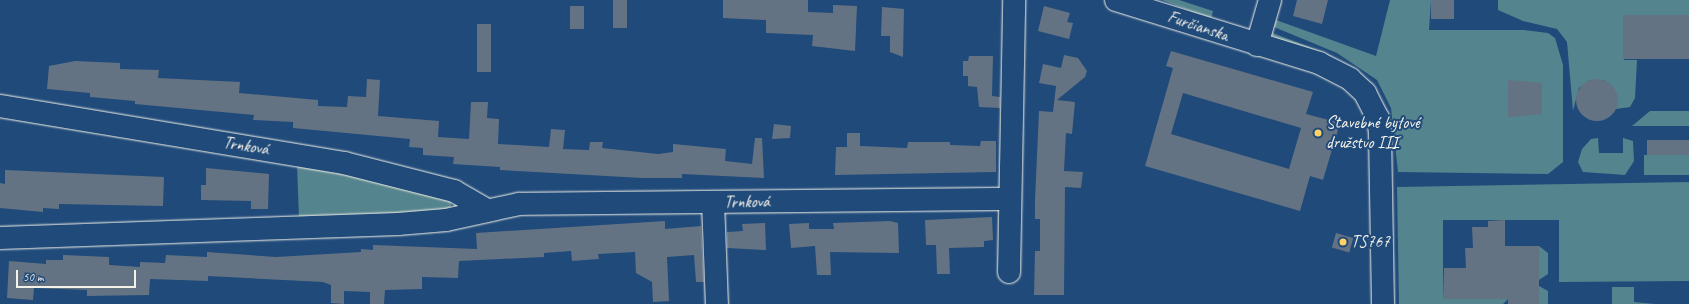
<!DOCTYPE html>
<html>
<head>
<meta charset="utf-8">
<style>
	body { margin:0 }
	#map { position:relative; width:1689px; height:304px; overflow:hidden; background:#1f4a7a; font-family:Caveat,sans-serif }
	div>[style] { position:absolute }
	[style*='--x'] { left:calc(var(--x)*1px); top:calc(var(--y)*1px); width:calc(var(--w)*1px); rotate:calc(var(--a)*1deg) }
	.green>* { inset:0; background:#54848e; transform-origin:0 0 }
	.building>* { inset:0; background:#647383; transform-origin:0 0 }
	.round { border-radius:50% }
	.roads { filter:drop-shadow(0 0 1px #f4f1e8) drop-shadow(0 0 1px #f4f1e8) }
	.minor>* { height:22px; margin:-11px; padding:0 11px; transform-origin:11px; border-radius:11px; background:#1f4a7a }
	.dots>* { width:11px; height:11px; translate:-50% -50%; box-sizing:border-box; border:2px solid #1f4a7a; border-radius:50% }
	span { translate:-50% -50%; white-space:nowrap; text-align:center; line-height:1.15; -webkit-text-stroke:4px #1f4a7a; paint-order:stroke }
	.street-label { font-size:17px; color:#f4f1e8 }
	.poi-label { font-size:17px; color:#f4f1e8 }
	.left { translate:0 -50%; text-align:left }
	.scale { position:absolute; left:16px; top:270px; width:120px; height:18px; box-sizing:border-box; border:2px solid #f4f1e8; border-top:0; padding-left:5px; font-size:12px; line-height:14px; white-space:nowrap; color:#f4f1e8; -webkit-text-stroke:3px #1f4a7a; paint-order:stroke }
</style>
</head>
<body>
<div id="map">
	<div class="green">
		<div style="clip-path:polygon(1162px 0,1179px 0,1213px 11px,1211px 19px)"></div>
		<div style="clip-path:polygon(1390px 0,1431px 0,1429px 30px,1524px 30px,1548px 33px,1555px 38px,1563px 65px,1563px 162px,1548px 174px,1398px 172px,1391px 108px,1377px 80px,1337px 53px,1274px 27px,1276px 20px,1376px 56px)"></div>
		<div style="clip-path:polygon(1498px 0,1689px 0,1689px 15px,1624px 16px,1624px 60px,1637px 60px,1635px 98px,1630px 107px,1616px 109px,1614px 89px,1604px 80px,1590px 80px,1579px 88px,1573px 111px,1567px 42px,1557px 29px,1523px 21px,1498px 10px)"></div>
		<div style="clip-path:polygon(1270px 32px,1325px 53px,1333px 57px,1274px 38px)"></div>
		<div style="clip-path:polygon(1650px 111px,1689px 111px,1689px 126px,1632px 126px)"></div>
		<div style="clip-path:polygon(1598px 138px,1599px 153px,1623px 153px,1623px 138px,1633px 141px,1634px 161px,1625px 175px,1583px 172px,1578px 162px,1582px 149px,1591px 139px)"></div>
		<div style="left:1689px;top:155px;width:20px;height:45px;rotate:90deg"></div>
		<div style="clip-path:polygon(297px 164px,412px 186px,451px 200px,451px 207px,444px 212px,299px 219px)"></div>
		<div style="clip-path:polygon(1689px 182px,1689px 281px,1559px 282px,1559px 220px,1443px 220px,1443px 299px,1508px 299px,1503px 304px,1399px 304px,1397px 187px)"></div>
		<div style="clip-path:polygon(1539px 246px,1548px 253px,1548px 274px,1539px 280px)"></div>
		<div style="clip-path:polygon(1539px 286px,1548px 291px,1548px 304px,1539px 304px)"></div>
		<div style="clip-path:polygon(1612px 287px,1634px 287px,1634px 302px,1655px 304px,1612px 304px)"></div>
	</div>
	<div class="building">
		<div style="left:613px;top:0;width:14px;height:28px"></div>
		<div style="clip-path:polygon(723px 0,808px 0,808px 12px,833px 13px,833px 5px,857px 6px,855px 51px,812px 46px,813px 35px,766px 33px,766px 20px,723px 18px)"></div>
		<div style="clip-path:polygon(1297px 0,1328px 0,1322px 24px,1293px 16px)"></div>
		<div style="left:1431px;top:0;width:23px;height:19px"></div>
		<div style="left:570px;top:6px;width:14px;height:23px"></div>
		<div style="clip-path:polygon(1044px 6px,1070px 13px,1067px 22px,1073px 23px,1069px 39px,1038px 31px)"></div>
		<div style="clip-path:polygon(882px 7px,904px 9px,903px 57px,890px 52px,890px 36px,881px 36px)"></div>
		<div style="left:1689px;top:15px;width:44px;height:66px;rotate:90deg"></div>
		<div style="left:477px;top:24px;width:14px;height:48px"></div>
		<div style="clip-path:polygon(evenodd,1171px 51px,1313px 92px,1306px 114px,1340px 123px,1323px 180px,1310px 176px,1300px 211px,1145px 166px,1173px 68px,1166px 66px,1171px 51px,1183px 93px,1301px 128px,1289px 169px,1171px 134px,1183px 93px)"></div>
		<div style="clip-path:polygon(1064px 55px,1078px 58px,1087px 71px,1085px 77px,1057px 100px,1075px 102px,1072px 134px,1066px 133px,1064px 171px,1083px 172px,1081px 188px,1065px 187px,1064px 295px,1034px 295px,1035px 251px,1040px 251px,1040px 219px,1035px 219px,1035px 200px,1039px 111px,1053px 112px,1056px 86px,1039px 83px,1043px 64px,1061px 68px)"></div>
		<div style="clip-path:polygon(969px 56px,993px 56px,992px 96px,1000px 97px,1000px 108px,979px 107px,977px 87px,968px 86px,968px 76px,963px 76px,963px 61px,968px 61px)"></div>
		<div style="clip-path:polygon(75px 61px,120px 63px,120px 69px,159px 70px,158px 78px,240px 82px,239px 93px,318px 100px,318px 106px,347px 107px,348px 96px,366px 97px,367px 79px,380px 80px,378px 116px,439px 121px,438px 137px,469px 139px,471px 102px,488px 102px,487px 118px,499px 119px,498px 144px,549px 147px,551px 129px,565px 130px,563px 149px,589px 150px,590px 142px,603px 142px,602px 148px,658px 154px,673px 152px,673px 144px,726px 149px,725px 161px,752px 164px,755px 138px,762px 138px,764px 178px,682px 174px,682px 178px,642px 178px,500px 170px,500px 167px,453px 164px,454px 157px,423px 155px,423px 148px,409px 147px,410px 139px,293px 128px,293px 122px,253px 120px,254px 115px,135px 104px,135px 101px,90px 97px,90px 93px,47px 89px,49px 66px)"></div>
		<div class="round" style="left:1576px;top:79px;width:42px;height:42px"></div>
		<div style="clip-path:polygon(1508px 80px,1542px 83px,1542px 114px,1508px 117px)"></div>
		<div style="clip-path:polygon(774px 124px,791px 126px,790px 138px,772px 139px)"></div>
		<div style="clip-path:polygon(847px 133px,860px 133px,860px 146px,907px 148px,908px 142px,950px 142px,950px 145px,980px 146px,981px 141px,996px 141px,996px 172px,835px 175px,836px 147px,847px 147px)"></div>
		<div style="left:1647px;top:140px;width:42px;height:15px"></div>
		<div style="clip-path:polygon(206px 168px,269px 174px,268px 209px,251px 209px,251px 201px,201px 200px,201px 185px,206px 185px)"></div>
		<div style="clip-path:polygon(5px 170px,164px 177px,163px 206px,59px 204px,59px 209px,43px 208px,43px 212px,0 208px,0 183px,5px 184px)"></div>
		<div style="clip-path:polygon(992px 217px,993px 240px,984px 241px,984px 247px,949px 248px,950px 274px,937px 274px,936px 245px,926px 245px,925px 220px)"></div>
		<div style="clip-path:polygon(1505px 220px,1505px 246px,1539px 246px,1539px 304px,1508px 304px,1508px 299px,1443px 299px,1444px 268px,1466px 268px,1465px 248px,1473px 248px,1472px 227px,1488px 227px,1488px 221px)"></div>
		<div style="clip-path:polygon(665px 221px,665px 229px,701px 226px,704px 282px,696px 282px,694px 255px,667px 257px,669px 301px,653px 302px,652px 282px,636px 273px,635px 252px,598px 254px,599px 259px,572px 261px,571px 251px,544px 253px,544px 257px,459px 261px,458px 278px,422px 277px,422px 289px,385px 290px,384px 304px,370px 304px,370px 292px,344px 291px,344px 304px,331px 303px,331px 285px,323px 282px,208px 276px,208px 281px,150px 279px,149px 295px,87px 296px,87px 290px,34px 288px,33px 300px,7px 298px,9px 261px,46px 264px,46px 260px,63px 260px,63px 255px,109px 257px,109px 265px,140px 267px,140px 262px,165px 263px,166px 255px,207px 257px,207px 252px,276px 257px,361px 252px,361px 249px,373px 250px,373px 245px,477px 249px,476px 233px)"></div>
		<div style="clip-path:polygon(890px 221px,898px 223px,899px 253px,830px 252px,831px 275px,817px 275px,815px 246px,791px 248px,789px 224px,809px 223px,809px 229px,834px 229px,833px 223px)"></div>
		<div style="clip-path:polygon(765px 223px,766px 250px,727px 248px,727px 232px,743px 231px,742px 224px)"></div>
		<div style="left:1336px;top:233px;width:18px;height:15px;rotate:16deg"></div>
	</div>
	<div class="roads">
		<div class="minor">
			<div style="--x:1116;--y:0;--w:213;--a:17.2"></div>
			<div style="--x:1319;--y:63;--w:35;--a:27"></div>
			<div style="--x:1350;--y:79;--w:21;--a:43"></div>
			<div style="--x:1365;--y:93;--w:28;--a:63"></div>
			<div style="--x:1378;--y:118;--w:15;--a:82"></div>
			<div style="--x:1380;--y:133;--w:171;--a:89"></div>
			<div style="--x:1257;--y:45;--w:47;--a:-73.9"></div>
			<div style="--x:0;--y:106;--w:349;--a:9.4"></div>
			<div style="--x:344;--y:163;--w:114;--a:14.3"></div>
			<div style="--x:454;--y:191;--w:36;--a:30"></div>
			<div style="--x:713;--y:202;--w:102;--a:87.8"></div>
			<div style="--x:0;--y:238;--w:398;--a:-2"></div>
			<div style="--x:398;--y:224;--w:48;--a:-4.8"></div>
			<div style="--x:446;--y:220;--w:75;--a:-12.4"></div>
			<div style="--x:519;--y:204;--w:490;--a:-0.6"></div>
			<div style="--x:1009;--y:272;--w:272;--a:-88.9"></div>
		</div>
	</div>
	<div class="dots">
		<div style="left:1318px;top:133px;background:#ffd166"></div>
		<div style="left:1343px;top:242px;background:#ffd166"></div>
	</div>
	<div class="street-label">
		<span style="left:1198px;top:26px;rotate:18deg">Furčianska</span>
		<span style="left:246px;top:146px;rotate:9deg">Trnková</span>
		<span style="left:747px;top:202px;rotate:-1deg">Trnková</span>
	</div>
	<div class="poi-label">
		<span class="left" style="left:1326px;top:133px">Stavebné bytové<br>družstvo III</span>
		<span class="left" style="left:1351px;top:242px">TS767</span>
	</div>
	<div class="scale">50 m</div>
</div>
</body>
</html>
